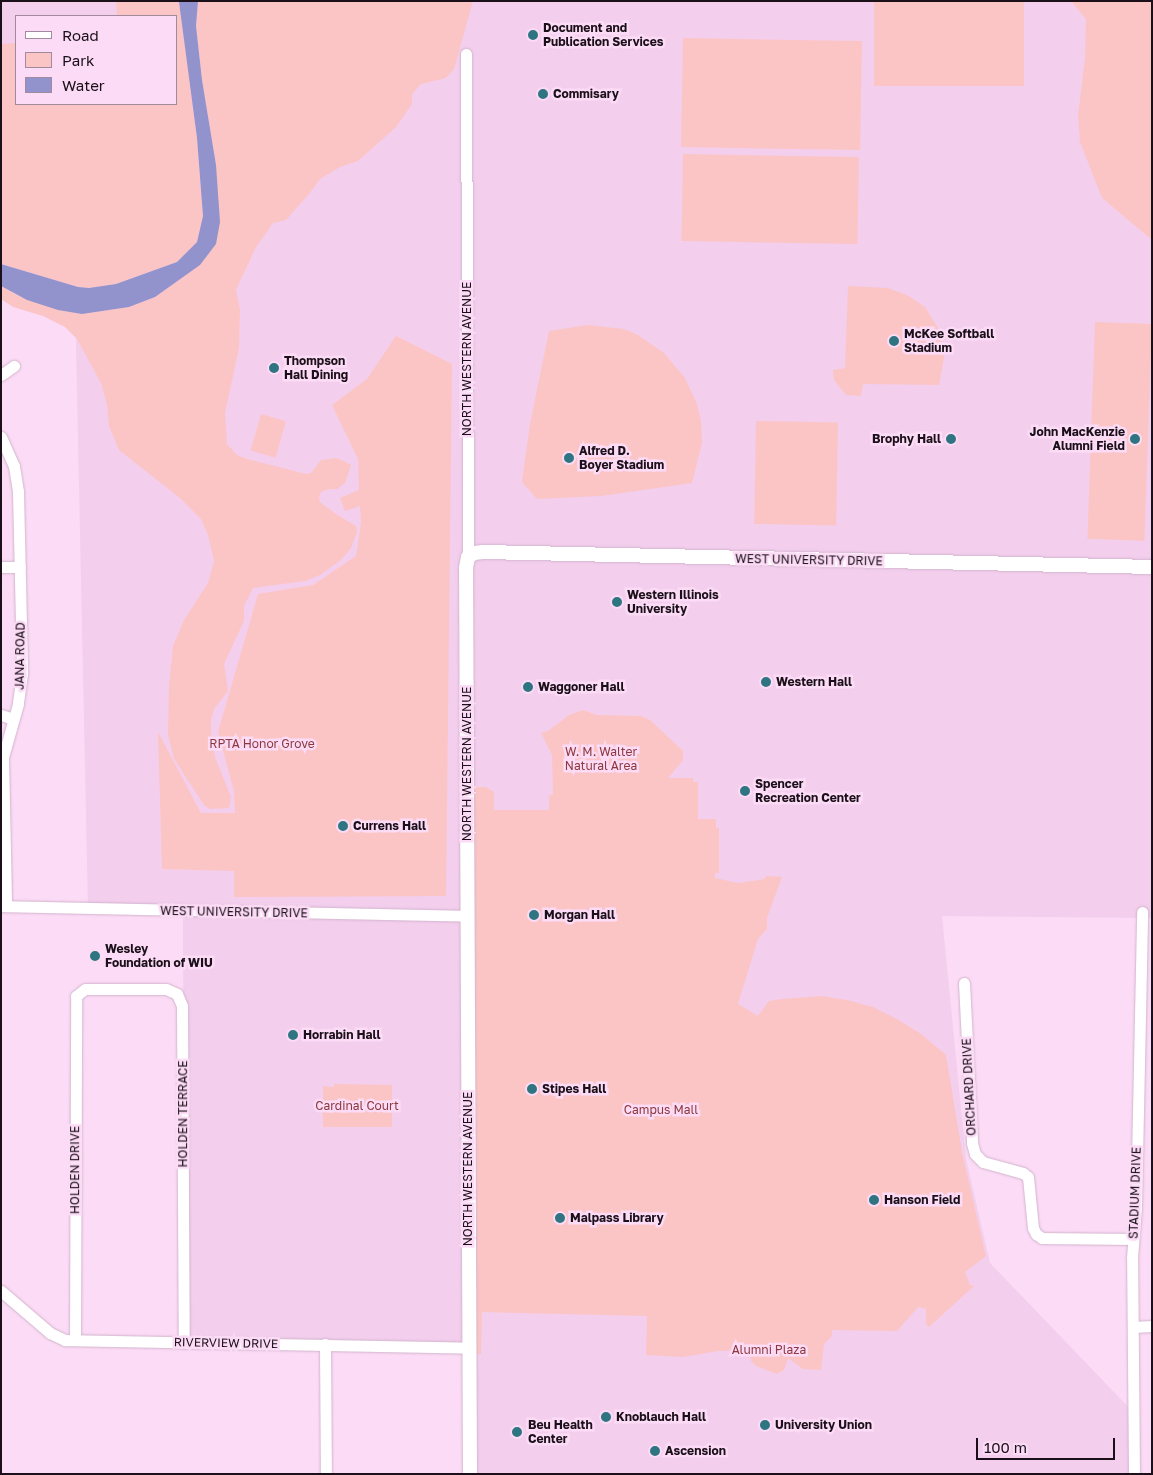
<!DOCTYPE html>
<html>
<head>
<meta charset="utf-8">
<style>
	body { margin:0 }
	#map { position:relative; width:1153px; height:1475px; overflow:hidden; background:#fbdbf5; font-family:"Golos Text",sans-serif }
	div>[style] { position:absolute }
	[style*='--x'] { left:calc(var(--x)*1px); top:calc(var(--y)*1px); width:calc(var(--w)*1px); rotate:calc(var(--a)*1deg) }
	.built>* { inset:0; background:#f3ceed }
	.green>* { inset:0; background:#fcc5c5; transform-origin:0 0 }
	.water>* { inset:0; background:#9292cc }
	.roads { filter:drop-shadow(0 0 1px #d2b4cd) drop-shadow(0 0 1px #d2b4cd) }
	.minor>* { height:11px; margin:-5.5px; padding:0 5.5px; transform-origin:5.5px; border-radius:5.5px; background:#fff }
	.tertiary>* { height:14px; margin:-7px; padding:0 7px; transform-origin:7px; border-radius:7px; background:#fff }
	.dots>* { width:14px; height:14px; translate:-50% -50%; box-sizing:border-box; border:2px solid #fbdbf5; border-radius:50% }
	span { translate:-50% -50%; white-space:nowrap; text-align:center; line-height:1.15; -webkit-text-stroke:5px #fbdbf5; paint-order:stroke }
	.poi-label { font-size:12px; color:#1b1019; font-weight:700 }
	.left { translate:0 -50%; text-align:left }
	.right { translate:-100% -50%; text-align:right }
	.street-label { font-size:12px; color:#1b1019 }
	.park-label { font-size:12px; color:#8c383c }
	.frame { position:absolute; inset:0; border:2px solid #1b1019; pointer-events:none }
	.legend { position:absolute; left:15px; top:15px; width:162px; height:90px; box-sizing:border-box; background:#fbdbf5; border:1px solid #a18a9d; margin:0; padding:6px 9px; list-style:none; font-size:15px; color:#1b1019 }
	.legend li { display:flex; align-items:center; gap:10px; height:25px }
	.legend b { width:25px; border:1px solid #a18a9d }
	.scale { position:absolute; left:976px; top:1438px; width:139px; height:22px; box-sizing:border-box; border:2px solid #1b1019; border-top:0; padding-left:6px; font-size:15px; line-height:18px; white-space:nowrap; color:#1b1019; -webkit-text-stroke:4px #fbdbf5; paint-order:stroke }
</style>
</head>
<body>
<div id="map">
	<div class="built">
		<div style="clip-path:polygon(evenodd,1px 1px,1152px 1px,1152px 918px,942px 916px,966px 1159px,990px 1263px,1133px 1412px,1134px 1474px,470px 1474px,468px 1348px,184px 1343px,183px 911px,88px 908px,75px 296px,1px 254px,1px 1px,16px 16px,176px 16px,176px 104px,16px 104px,16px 16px)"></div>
	</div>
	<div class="green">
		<div style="clip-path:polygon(116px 1px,179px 1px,197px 138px,203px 216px,197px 242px,177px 262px,116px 284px,89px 288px,78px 287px,1px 264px,1px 44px,16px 43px,16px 104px,176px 104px,176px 16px,117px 16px)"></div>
		<div style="clip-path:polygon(198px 1px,473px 1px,454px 69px,446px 78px,421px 84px,412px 94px,412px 104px,396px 127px,358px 161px,340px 167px,320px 179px,309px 194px,286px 220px,273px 223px,256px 247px,236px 290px,240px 310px,239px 348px,225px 413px,227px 444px,237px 455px,247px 459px,306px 474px,311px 473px,321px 460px,336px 458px,344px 461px,351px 465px,345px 483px,337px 489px,329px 489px,321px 492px,319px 498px,320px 502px,336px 514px,356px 526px,357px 532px,351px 548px,341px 560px,320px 575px,305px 581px,253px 588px,244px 606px,244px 621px,224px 664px,228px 691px,214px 709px,211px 720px,211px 732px,215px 757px,231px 797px,229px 808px,210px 809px,204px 805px,174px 759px,168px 735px,169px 686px,173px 646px,184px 620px,208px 583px,214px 561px,208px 535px,201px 519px,180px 498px,119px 450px,109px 426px,107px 404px,101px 383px,77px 339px,65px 327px,43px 316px,13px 307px,1px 299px,1px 286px,27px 300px,82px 314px,129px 307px,155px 297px,200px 265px,216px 165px,202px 80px,196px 26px)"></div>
		<div style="left:874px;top:1px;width:150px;height:85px"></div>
		<div style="clip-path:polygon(1071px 1px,1152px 1px,1152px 240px,1102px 198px,1080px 142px,1078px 116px,1085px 58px,1086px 19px)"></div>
		<div style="left:683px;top:38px;width:179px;height:109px;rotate:1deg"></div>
		<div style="left:683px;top:154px;width:176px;height:87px;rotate:1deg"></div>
		<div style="clip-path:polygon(848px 286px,888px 288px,909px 296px,925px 307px,938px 328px,943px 345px,944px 358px,939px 385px,863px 384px,861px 396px,846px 395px,834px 380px,833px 370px,845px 368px)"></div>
		<div style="left:1095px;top:322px;width:57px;height:217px;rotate:2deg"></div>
		<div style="clip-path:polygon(588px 325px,624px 329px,638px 335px,664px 353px,685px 378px,697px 404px,701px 421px,702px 443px,692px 483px,601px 496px,537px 499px,522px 482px,530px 424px,549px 331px)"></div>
		<div style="clip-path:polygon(396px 336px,452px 364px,446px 896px,234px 897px,234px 871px,162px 869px,158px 732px,201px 813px,235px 813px,234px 791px,218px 732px,258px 594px,313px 585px,356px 556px,361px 523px,360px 506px,345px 511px,340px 498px,359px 490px,358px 459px,332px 405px,367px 379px)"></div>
		<div style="left:261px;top:414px;width:26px;height:38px;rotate:16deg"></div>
		<div style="left:756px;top:421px;width:82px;height:103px;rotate:1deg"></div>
		<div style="clip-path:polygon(583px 710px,597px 715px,641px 716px,650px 720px,683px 751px,683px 760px,668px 778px,693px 778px,693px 782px,698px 782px,698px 819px,716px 819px,716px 828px,719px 828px,719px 873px,715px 873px,715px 878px,738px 883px,765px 879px,766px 876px,782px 877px,767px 918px,767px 929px,758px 939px,738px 1004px,758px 1016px,769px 1001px,782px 999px,821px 996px,847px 1000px,873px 1007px,897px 1019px,921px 1034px,946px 1055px,962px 1152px,986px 1256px,965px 1272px,970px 1285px,974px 1286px,929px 1327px,926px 1324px,926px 1309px,918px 1307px,897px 1331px,832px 1330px,832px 1336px,824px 1344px,821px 1370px,803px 1369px,788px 1358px,784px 1370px,777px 1374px,756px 1366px,751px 1361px,748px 1350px,718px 1351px,683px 1357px,646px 1355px,647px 1316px,482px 1312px,481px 1354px,469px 1354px,467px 787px,486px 787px,494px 792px,494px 810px,549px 810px,549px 796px,553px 794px,552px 755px,541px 733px,548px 731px,569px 715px)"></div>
		<div style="clip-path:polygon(334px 1084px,392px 1085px,392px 1127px,323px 1127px,323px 1086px,334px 1087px)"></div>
	</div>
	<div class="water">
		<div style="clip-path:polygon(198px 1px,196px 26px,202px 80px,216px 165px,220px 222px,216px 244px,200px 265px,155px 297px,129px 307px,82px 314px,58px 310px,27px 300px,1px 286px,1px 264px,78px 287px,89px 288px,116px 284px,177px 262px,197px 242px,203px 216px,197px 138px,179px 2px)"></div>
	</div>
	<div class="roads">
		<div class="minor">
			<div style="--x:466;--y:54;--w:503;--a:89.77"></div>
			<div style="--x:1;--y:375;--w:16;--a:-35"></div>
			<div style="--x:1;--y:437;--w:32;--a:66"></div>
			<div style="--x:14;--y:466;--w:26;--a:81"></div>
			<div style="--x:18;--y:492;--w:182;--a:88.7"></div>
			<div style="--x:22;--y:674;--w:30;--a:98"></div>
			<div style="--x:18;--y:704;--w:55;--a:105.8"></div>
			<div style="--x:3;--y:757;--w:149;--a:88.8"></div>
			<div style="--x:1;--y:567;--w:19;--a:0"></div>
			<div style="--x:1;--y:715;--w:13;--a:18"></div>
			<div style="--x:1;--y:906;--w:466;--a:1.2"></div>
			<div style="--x:964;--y:983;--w:160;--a:87.1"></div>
			<div style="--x:972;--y:1143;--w:11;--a:75"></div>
			<div style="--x:975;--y:1154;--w:11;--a:45"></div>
			<div style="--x:983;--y:1162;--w:41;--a:15.4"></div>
			<div style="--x:1023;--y:1173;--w:6;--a:39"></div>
			<div style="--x:1028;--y:1177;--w:51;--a:84.4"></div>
			<div style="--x:1033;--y:1228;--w:7;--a:63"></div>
			<div style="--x:1036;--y:1234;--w:7;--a:34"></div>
			<div style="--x:1042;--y:1238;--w:91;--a:0.6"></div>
			<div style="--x:1;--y:1291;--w:65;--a:40.6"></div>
			<div style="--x:50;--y:1333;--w:17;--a:25"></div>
			<div style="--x:65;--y:1340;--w:403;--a:1.1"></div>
			<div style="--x:1133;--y:1327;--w:19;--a:-3"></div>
			<div style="--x:75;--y:1340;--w:344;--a:-89.8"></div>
			<div style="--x:76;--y:996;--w:11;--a:-38"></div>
			<div style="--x:85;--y:989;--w:81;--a:0"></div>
			<div style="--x:166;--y:989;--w:12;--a:24"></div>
			<div style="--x:177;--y:994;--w:13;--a:67"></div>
			<div style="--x:182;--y:1006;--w:337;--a:89.7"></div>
			<div style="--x:325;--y:1344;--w:130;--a:89.6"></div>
			<div style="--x:1134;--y:1474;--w:216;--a:-90.5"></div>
			<div style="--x:1132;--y:1258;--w:51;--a:-85.5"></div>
			<div style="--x:1136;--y:1207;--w:295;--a:-88.8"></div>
		</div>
		<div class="tertiary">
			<div style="--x:470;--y:1474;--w:906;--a:-90.25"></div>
			<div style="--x:466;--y:568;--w:11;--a:-80"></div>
			<div style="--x:468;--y:557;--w:7;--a:-34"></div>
			<div style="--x:474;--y:553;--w:9;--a:-6"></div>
			<div style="--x:483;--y:552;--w:669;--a:1.28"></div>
		</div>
	</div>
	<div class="dots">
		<div style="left:533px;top:35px;background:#2e7481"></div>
		<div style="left:543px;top:94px;background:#2e7481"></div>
		<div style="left:894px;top:341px;background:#2e7481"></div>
		<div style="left:274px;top:368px;background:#2e7481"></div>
		<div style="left:951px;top:439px;background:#2e7481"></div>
		<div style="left:1135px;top:439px;background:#2e7481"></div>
		<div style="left:569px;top:458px;background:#2e7481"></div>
		<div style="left:617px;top:602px;background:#2e7481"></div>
		<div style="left:766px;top:682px;background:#2e7481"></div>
		<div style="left:528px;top:687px;background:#2e7481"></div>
		<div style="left:745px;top:791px;background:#2e7481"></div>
		<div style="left:343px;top:826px;background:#2e7481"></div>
		<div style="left:534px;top:915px;background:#2e7481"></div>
		<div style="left:95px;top:956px;background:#2e7481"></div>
		<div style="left:293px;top:1035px;background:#2e7481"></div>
		<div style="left:532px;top:1089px;background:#2e7481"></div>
		<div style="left:874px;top:1200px;background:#2e7481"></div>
		<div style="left:560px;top:1218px;background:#2e7481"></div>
		<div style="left:606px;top:1417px;background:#2e7481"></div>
		<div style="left:765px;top:1425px;background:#2e7481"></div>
		<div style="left:517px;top:1432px;background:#2e7481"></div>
		<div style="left:655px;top:1451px;background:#2e7481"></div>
	</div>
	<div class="poi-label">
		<span class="left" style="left:543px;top:35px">Document and<br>Publication Services</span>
		<span class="left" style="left:553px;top:94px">Commisary</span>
		<span class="left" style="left:904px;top:341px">McKee Softball<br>Stadium</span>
		<span class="left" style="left:284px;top:368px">Thompson<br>Hall Dining</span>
		<span class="right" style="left:1125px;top:439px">John MacKenzie<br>Alumni Field</span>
		<span class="right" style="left:941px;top:439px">Brophy Hall</span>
		<span class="left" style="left:579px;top:458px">Alfred D.<br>Boyer Stadium</span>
		<span class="left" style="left:627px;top:602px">Western Illinois<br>University</span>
		<span class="left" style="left:776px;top:682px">Western Hall</span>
		<span class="left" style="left:538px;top:687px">Waggoner Hall</span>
		<span class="left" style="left:755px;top:791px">Spencer<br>Recreation Center</span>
		<span class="left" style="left:353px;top:826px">Currens Hall</span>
		<span class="left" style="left:544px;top:915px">Morgan Hall</span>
		<span class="left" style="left:105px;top:956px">Wesley<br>Foundation of WIU</span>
		<span class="left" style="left:303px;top:1035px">Horrabin Hall</span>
		<span class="left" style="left:542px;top:1089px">Stipes Hall</span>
		<span class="left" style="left:884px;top:1200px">Hanson Field</span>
		<span class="left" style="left:570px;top:1218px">Malpass Library</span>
		<span class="left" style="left:616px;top:1417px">Knoblauch Hall</span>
		<span class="left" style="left:528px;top:1432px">Beu Health<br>Center</span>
		<span class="left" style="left:775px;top:1425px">University Union</span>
		<span class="left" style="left:665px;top:1451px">Ascension</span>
	</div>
	<div class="street-label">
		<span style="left:467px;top:359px;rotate:-90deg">NORTH WESTERN AVENUE</span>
		<span style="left:809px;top:560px;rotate:1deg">WEST UNIVERSITY DRIVE</span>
		<span style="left:20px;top:656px;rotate:-89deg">JANA ROAD</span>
		<span style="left:467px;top:764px;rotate:-90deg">NORTH WESTERN AVENUE</span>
		<span style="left:234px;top:912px;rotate:1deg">WEST UNIVERSITY DRIVE</span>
		<span style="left:969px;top:1087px;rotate:-93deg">ORCHARD DRIVE</span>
		<span style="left:183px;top:1114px;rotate:-90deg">HOLDEN TERRACE</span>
		<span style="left:468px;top:1169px;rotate:-90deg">NORTH WESTERN AVENUE</span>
		<span style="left:75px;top:1170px;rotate:-90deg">HOLDEN DRIVE</span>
		<span style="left:1135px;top:1193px;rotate:-88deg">STADIUM DRIVE</span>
		<span style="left:226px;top:1343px;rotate:1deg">RIVERVIEW DRIVE</span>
	</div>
	<div class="park-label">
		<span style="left:262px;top:744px">RPTA Honor Grove</span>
		<span style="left:601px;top:759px">W. M. Walter<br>Natural Area</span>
		<span style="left:357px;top:1106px">Cardinal Court</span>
		<span style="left:661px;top:1110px">Campus Mall</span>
		<span style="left:769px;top:1350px">Alumni Plaza</span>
	</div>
	<div class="frame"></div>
	<ul class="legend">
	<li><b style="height:6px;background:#fff"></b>Road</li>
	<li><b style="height:14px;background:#fcc5c5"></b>Park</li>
	<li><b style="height:14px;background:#9292cc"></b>Water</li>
	</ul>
	<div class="scale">100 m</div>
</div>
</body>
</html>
